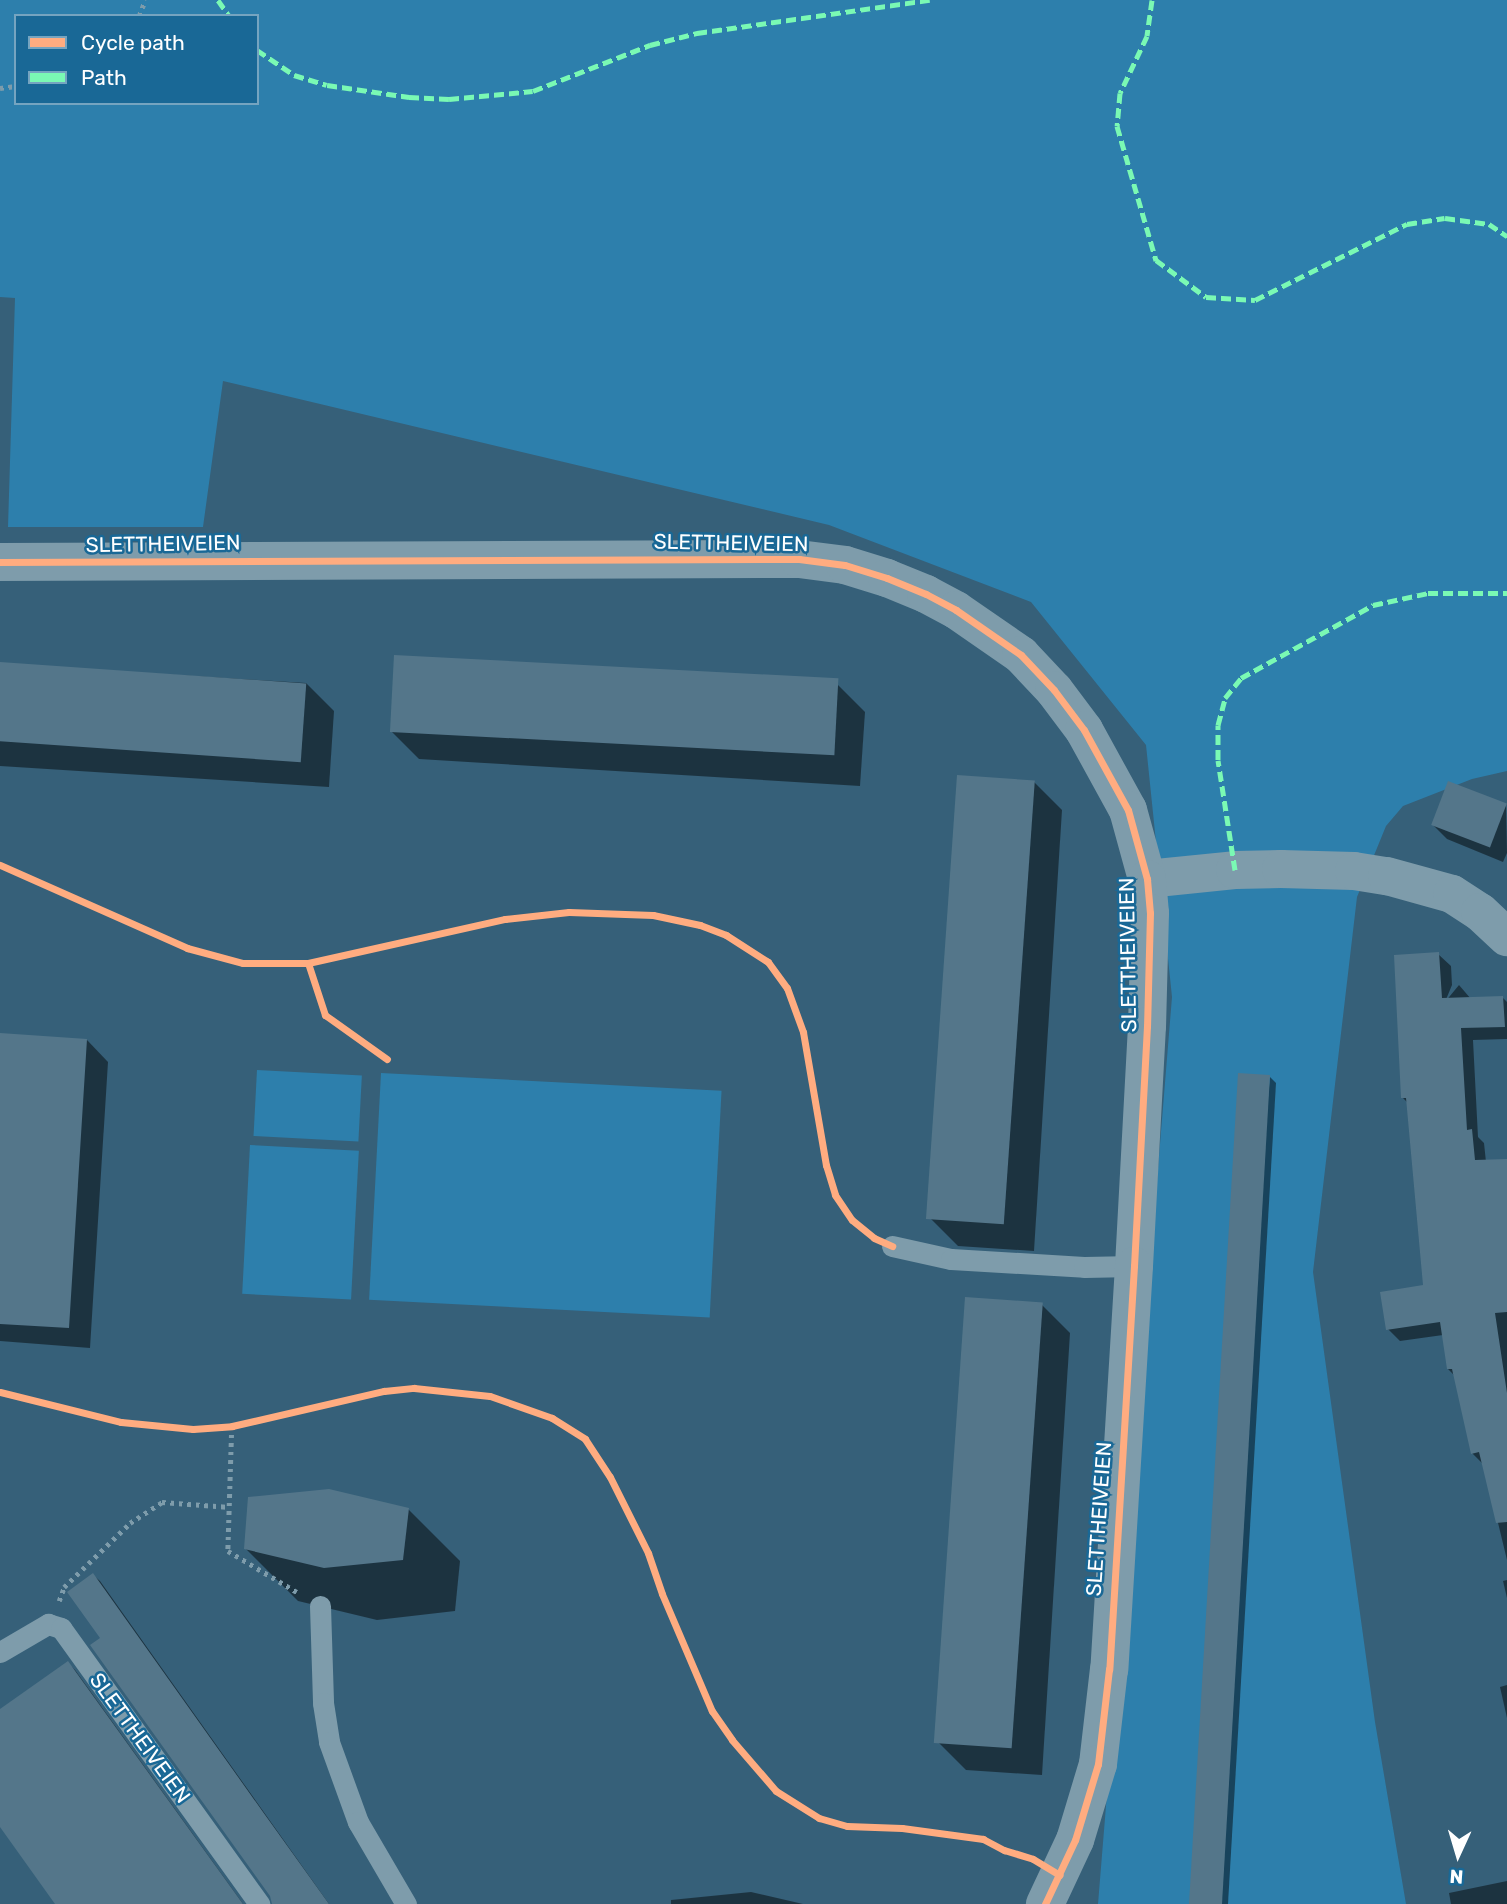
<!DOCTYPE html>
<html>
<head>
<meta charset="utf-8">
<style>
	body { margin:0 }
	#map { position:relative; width:1507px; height:1904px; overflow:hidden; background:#366079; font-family:Rubik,sans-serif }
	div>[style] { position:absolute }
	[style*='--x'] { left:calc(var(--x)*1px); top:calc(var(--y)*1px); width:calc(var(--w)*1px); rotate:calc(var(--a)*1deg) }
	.green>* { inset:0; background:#2d7fac; transform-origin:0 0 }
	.shadow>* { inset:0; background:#0007 }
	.building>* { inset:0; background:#54768a; transform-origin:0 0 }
	.path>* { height:4.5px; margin-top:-2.25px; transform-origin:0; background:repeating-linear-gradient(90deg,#7e9cab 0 3.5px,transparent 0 8.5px) }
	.service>* { height:21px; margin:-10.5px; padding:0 10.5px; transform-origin:10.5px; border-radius:10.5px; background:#7e9cab }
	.minor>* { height:38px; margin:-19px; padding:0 19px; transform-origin:19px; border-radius:19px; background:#7e9cab }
	.tertiary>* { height:38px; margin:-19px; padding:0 19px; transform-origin:19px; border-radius:19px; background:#7e9cab }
	.quiet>* { height:5px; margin-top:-2.5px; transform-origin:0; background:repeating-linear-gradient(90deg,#7af9b4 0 10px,transparent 0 15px) }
	.cycleway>* { height:7px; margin:-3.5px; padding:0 3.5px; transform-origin:3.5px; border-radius:3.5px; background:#ffac80 }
	span { translate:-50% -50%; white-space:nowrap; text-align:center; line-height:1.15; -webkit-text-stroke:5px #196896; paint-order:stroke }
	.street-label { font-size:21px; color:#fff }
	.legend { position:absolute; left:14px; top:14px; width:245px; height:91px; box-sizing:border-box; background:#196896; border:2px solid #75a4c0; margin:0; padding:9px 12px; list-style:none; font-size:21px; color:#fff }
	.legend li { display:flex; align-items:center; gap:14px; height:35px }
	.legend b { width:35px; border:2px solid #75a4c0 }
	.north { position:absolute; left:1423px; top:1820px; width:70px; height:70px; -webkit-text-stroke:5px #196896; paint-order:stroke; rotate:184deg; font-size:19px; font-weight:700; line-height:28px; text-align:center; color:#fff }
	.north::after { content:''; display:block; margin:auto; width:24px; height:32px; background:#fff; clip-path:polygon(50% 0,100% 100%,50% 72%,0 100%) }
</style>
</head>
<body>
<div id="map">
	<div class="green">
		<div style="clip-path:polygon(evenodd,0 0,1507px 0,1507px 771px,1472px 779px,1403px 806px,1386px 826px,1357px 897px,1313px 1272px,1375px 1722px,1406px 1904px,1098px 1904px,1172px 997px,1146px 745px,1031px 602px,829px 525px,223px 381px,203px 527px,8px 527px,15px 298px,0 297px,0 0,16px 16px,257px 16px,257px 103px,16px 103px,16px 16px)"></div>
		<div style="left:257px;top:1070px;width:105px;height:66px;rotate:3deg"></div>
		<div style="left:381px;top:1073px;width:341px;height:227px;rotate:3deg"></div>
		<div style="left:250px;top:1145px;width:109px;height:149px;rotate:3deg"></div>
	</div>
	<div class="shadow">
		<div style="clip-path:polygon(0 664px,306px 683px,334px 711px,329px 787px,0 766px)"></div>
		<div style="clip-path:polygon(837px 684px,865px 712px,860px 786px,419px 759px,391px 731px)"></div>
		<div style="clip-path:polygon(1034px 782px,1062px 810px,1034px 1251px,958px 1246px,930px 1218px)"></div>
		<div style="clip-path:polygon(1506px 806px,1507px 853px,1503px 862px,1447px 839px,1433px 825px)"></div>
		<div style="clip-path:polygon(1438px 954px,1451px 966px,1452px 985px,1445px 1002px,1459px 985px,1471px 999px,1503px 998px,1507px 1002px,1507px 1039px,1473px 1040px,1478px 1137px,1484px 1143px,1486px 1162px,1507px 1161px,1507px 1560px,1484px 1465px,1472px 1453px,1455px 1376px,1448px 1369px,1443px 1335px,1400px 1341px,1388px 1329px,1425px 1286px,1409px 1104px,1403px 1098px)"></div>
		<div style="clip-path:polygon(0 1035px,87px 1040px,108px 1062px,90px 1348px,0 1341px)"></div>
		<div style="clip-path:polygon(1270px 1077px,1276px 1083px,1228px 1904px,1191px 1904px)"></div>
		<div style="clip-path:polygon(1042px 1305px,1070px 1333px,1042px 1775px,966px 1770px,938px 1742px)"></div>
		<div style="clip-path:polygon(408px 1509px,460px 1561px,455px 1611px,377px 1620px,298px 1601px,246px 1549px)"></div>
		<div style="clip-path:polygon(93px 1575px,100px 1581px,329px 1904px,274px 1904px,271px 1896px,102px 1639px)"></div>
		<div style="clip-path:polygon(1507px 1580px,1507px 1598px,1503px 1581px)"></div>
		<div style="clip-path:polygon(68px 1663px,75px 1670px,243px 1904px,57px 1904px,0 1824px,0 1711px)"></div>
		<div style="clip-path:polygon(1507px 1685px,1507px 1718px,1500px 1687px)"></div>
		<div style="clip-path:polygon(1507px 1881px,1507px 1904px,1451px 1904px,1449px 1893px)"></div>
		<div style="clip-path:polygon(751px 1892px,803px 1904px,671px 1904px,671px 1900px)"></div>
	</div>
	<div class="building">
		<div style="left:394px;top:655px;width:445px;height:77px;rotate:3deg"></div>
		<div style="left:0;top:662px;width:307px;height:79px;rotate:4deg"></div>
		<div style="left:957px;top:775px;width:78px;height:445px;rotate:4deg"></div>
		<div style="left:1448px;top:781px;width:63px;height:47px;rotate:21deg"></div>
		<div style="clip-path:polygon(1439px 952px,1442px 998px,1503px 996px,1505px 1027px,1461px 1028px,1467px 1130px,1472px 1129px,1475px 1160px,1507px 1159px,1507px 1312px,1495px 1313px,1507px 1393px,1507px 1522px,1496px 1523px,1479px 1452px,1471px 1454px,1452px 1369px,1447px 1369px,1440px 1322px,1386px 1330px,1380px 1292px,1423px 1285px,1406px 1098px,1401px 1098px,1394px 955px)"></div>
		<div style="clip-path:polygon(0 1033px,87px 1039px,69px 1328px,0 1324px)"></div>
		<div style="clip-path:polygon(1238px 1073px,1270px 1075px,1246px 1491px,1222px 1904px,1189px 1904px)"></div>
		<div style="left:965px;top:1297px;width:78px;height:447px;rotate:4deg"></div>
		<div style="clip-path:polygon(329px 1489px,409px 1508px,403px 1560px,324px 1568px,244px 1549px,248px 1497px)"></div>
		<div style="clip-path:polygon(93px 1573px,263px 1812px,329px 1904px,272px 1904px,270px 1896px,90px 1645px,100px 1638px,67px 1592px)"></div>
		<div style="clip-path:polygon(68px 1661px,243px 1904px,55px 1904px,0 1827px,0 1709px)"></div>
	</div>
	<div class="path">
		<div style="--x:139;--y:16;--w:17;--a:-69"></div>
		<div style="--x:0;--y:88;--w:16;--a:-7"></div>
		<div style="--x:232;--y:1426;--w:125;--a:91.8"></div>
		<div style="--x:228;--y:1551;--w:80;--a:30.7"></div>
		<div style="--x:59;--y:1601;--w:15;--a:-70"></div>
		<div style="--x:64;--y:1587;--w:92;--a:-44.1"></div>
		<div style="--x:130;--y:1523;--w:38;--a:-33"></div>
		<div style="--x:162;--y:1502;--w:68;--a:4.2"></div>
	</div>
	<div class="service">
		<div style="--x:892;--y:1246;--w:60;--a:12.4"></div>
		<div style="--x:951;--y:1259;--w:133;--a:3.4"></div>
		<div style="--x:1084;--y:1267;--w:50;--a:-1.1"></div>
		<div style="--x:320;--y:1606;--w:97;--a:88.2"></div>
		<div style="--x:323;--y:1703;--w:39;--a:81"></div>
		<div style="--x:329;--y:1742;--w:85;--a:70.1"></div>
		<div style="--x:358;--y:1822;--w:95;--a:59.7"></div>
		<div style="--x:0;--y:1652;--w:56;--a:-30.3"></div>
		<div style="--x:48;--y:1624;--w:14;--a:17"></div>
		<div style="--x:61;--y:1628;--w:340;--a:54.3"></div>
	</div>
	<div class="minor">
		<div style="--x:1147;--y:879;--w:88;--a:-5.8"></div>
		<div style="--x:1235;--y:870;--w:46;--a:-1.2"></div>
		<div style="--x:1281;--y:869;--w:73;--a:1.6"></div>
		<div style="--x:1354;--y:871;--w:33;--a:9"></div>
		<div style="--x:1387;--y:876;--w:67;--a:15.5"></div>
		<div style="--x:1452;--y:894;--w:33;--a:33"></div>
		<div style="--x:1480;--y:912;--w:37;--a:43"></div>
	</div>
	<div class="tertiary">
		<div style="--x:0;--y:562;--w:799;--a:-0.22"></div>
		<div style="--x:799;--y:559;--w:46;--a:7.4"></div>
		<div style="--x:845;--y:565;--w:44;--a:17.2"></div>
		<div style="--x:887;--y:578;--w:42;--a:22.3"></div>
		<div style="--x:926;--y:594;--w:34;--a:28"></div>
		<div style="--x:956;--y:610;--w:79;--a:34.7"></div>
		<div style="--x:1021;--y:655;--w:48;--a:46.7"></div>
		<div style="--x:1054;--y:690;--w:50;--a:53.1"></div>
		<div style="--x:1084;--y:730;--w:91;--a:61.2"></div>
		<div style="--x:1128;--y:810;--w:72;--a:74.6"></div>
		<div style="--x:1147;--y:879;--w:34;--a:85"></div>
		<div style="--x:1150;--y:913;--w:113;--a:91.5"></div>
		<div style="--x:1147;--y:1026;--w:240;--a:93.1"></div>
		<div style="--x:1134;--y:1266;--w:404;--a:93.5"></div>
		<div style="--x:1109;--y:1669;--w:96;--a:96.6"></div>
		<div style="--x:1098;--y:1764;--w:79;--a:106.8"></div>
		<div style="--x:1075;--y:1840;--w:71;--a:115.1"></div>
	</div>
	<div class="quiet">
		<div style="--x:218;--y:0;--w:19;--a:55"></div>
		<div style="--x:1152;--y:0;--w:36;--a:98"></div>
		<div style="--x:1147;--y:36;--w:63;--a:115.3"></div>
		<div style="--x:1120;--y:93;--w:33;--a:95"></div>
		<div style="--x:1117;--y:126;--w:140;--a:73.8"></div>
		<div style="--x:1156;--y:260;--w:62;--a:36.5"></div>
		<div style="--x:1206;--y:297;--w:49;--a:3.5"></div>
		<div style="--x:1255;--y:300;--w:170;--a:-26.6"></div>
		<div style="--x:1407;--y:224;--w:38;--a:-9"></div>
		<div style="--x:1445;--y:218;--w:44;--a:7.8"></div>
		<div style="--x:1489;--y:224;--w:22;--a:34"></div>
		<div style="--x:257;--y:50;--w:45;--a:34"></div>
		<div style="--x:294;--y:75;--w:34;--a:17"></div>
		<div style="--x:327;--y:85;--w:83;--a:8.3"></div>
		<div style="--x:409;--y:97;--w:40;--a:2.9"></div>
		<div style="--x:449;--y:99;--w:84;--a:-5.4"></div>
		<div style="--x:533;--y:91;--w:126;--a:-21.5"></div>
		<div style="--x:650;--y:45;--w:49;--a:-14.3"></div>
		<div style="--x:697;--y:33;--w:235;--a:-8.1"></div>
		<div style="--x:1235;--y:870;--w:111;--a:-98.8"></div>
		<div style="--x:1218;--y:760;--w:35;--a:-90"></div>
		<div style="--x:1218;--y:725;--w:28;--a:-75"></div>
		<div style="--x:1225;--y:698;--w:26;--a:-51"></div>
		<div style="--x:1241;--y:678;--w:151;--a:-28.9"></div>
		<div style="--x:1373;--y:605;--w:56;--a:-12.3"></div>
		<div style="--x:1428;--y:593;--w:79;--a:0"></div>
	</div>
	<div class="cycleway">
		<div style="--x:0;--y:562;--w:799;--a:-0.22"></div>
		<div style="--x:799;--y:559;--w:46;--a:7.4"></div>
		<div style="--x:845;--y:565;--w:44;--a:17.2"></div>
		<div style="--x:887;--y:578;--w:42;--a:22.3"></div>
		<div style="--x:926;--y:594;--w:34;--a:28"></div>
		<div style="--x:956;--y:610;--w:79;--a:34.7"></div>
		<div style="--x:1021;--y:655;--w:48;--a:46.7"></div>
		<div style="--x:1054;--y:690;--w:50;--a:53.1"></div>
		<div style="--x:1084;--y:730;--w:91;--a:61.2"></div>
		<div style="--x:1128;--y:810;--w:72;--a:74.6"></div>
		<div style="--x:1147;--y:879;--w:34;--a:85"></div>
		<div style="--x:1150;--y:913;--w:113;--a:91.5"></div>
		<div style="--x:1147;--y:1026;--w:240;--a:93.1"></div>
		<div style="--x:1134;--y:1266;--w:404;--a:93.5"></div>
		<div style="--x:1109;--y:1669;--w:96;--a:96.6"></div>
		<div style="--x:1098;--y:1764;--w:79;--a:106.8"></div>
		<div style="--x:1075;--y:1840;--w:71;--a:115.1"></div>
		<div style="--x:0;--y:865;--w:205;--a:23.9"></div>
		<div style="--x:187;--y:948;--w:58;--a:15"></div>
		<div style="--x:243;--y:963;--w:65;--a:0"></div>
		<div style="--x:308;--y:963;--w:202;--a:-12.6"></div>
		<div style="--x:505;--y:919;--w:64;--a:-6.2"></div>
		<div style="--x:569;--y:912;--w:84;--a:2"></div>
		<div style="--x:653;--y:915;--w:48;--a:12"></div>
		<div style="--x:700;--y:925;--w:28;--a:21"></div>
		<div style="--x:726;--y:935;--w:50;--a:32.7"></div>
		<div style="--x:768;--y:962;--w:32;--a:54"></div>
		<div style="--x:787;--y:988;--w:47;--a:70"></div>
		<div style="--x:803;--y:1032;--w:135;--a:80.2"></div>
		<div style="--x:826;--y:1165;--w:31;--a:73"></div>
		<div style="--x:835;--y:1195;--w:30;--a:56"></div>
		<div style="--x:852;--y:1220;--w:28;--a:39"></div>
		<div style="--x:874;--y:1238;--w:20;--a:24"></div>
		<div style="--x:308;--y:963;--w:55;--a:71.9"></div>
		<div style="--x:325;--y:1015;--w:76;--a:35.4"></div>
		<div style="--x:0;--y:1392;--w:125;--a:13.9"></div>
		<div style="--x:121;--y:1422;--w:72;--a:5.6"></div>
		<div style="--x:193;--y:1429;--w:39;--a:-4"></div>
		<div style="--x:232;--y:1426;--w:156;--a:-13"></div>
		<div style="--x:384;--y:1391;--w:30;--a:-6"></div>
		<div style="--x:414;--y:1388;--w:76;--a:6"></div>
		<div style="--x:490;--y:1396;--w:66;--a:19.5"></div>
		<div style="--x:552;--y:1418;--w:39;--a:32"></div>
		<div style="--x:585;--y:1439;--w:45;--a:56.7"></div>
		<div style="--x:610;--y:1477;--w:85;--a:63.4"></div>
		<div style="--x:648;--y:1553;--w:43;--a:71.1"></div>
		<div style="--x:662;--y:1594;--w:127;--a:66.9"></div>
		<div style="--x:712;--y:1711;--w:35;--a:55"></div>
		<div style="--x:732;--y:1740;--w:67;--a:49.2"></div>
		<div style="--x:776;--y:1791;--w:51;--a:32.1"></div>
		<div style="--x:819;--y:1818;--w:29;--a:16"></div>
		<div style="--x:847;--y:1826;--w:55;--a:2.1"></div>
		<div style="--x:902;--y:1828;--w:82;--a:7.7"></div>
		<div style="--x:983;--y:1839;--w:24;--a:28"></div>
		<div style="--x:1004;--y:1850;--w:30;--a:17"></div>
		<div style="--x:1033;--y:1859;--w:31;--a:31"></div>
	</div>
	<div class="street-label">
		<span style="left:731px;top:543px;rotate:1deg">SLETTHEIVEIEN</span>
		<span style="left:163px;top:544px;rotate:-1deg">SLETTHEIVEIEN</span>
		<span style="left:1128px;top:955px;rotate:-91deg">SLETTHEIVEIEN</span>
		<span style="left:1099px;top:1519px;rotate:-86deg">SLETTHEIVEIEN</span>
		<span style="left:140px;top:1738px;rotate:54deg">SLETTHEIVEIEN</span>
	</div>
	<ul class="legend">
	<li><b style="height:9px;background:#ffac80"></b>Cycle path</li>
	<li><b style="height:9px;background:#7af9b4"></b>Path</li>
	</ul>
	<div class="north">N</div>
</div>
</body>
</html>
